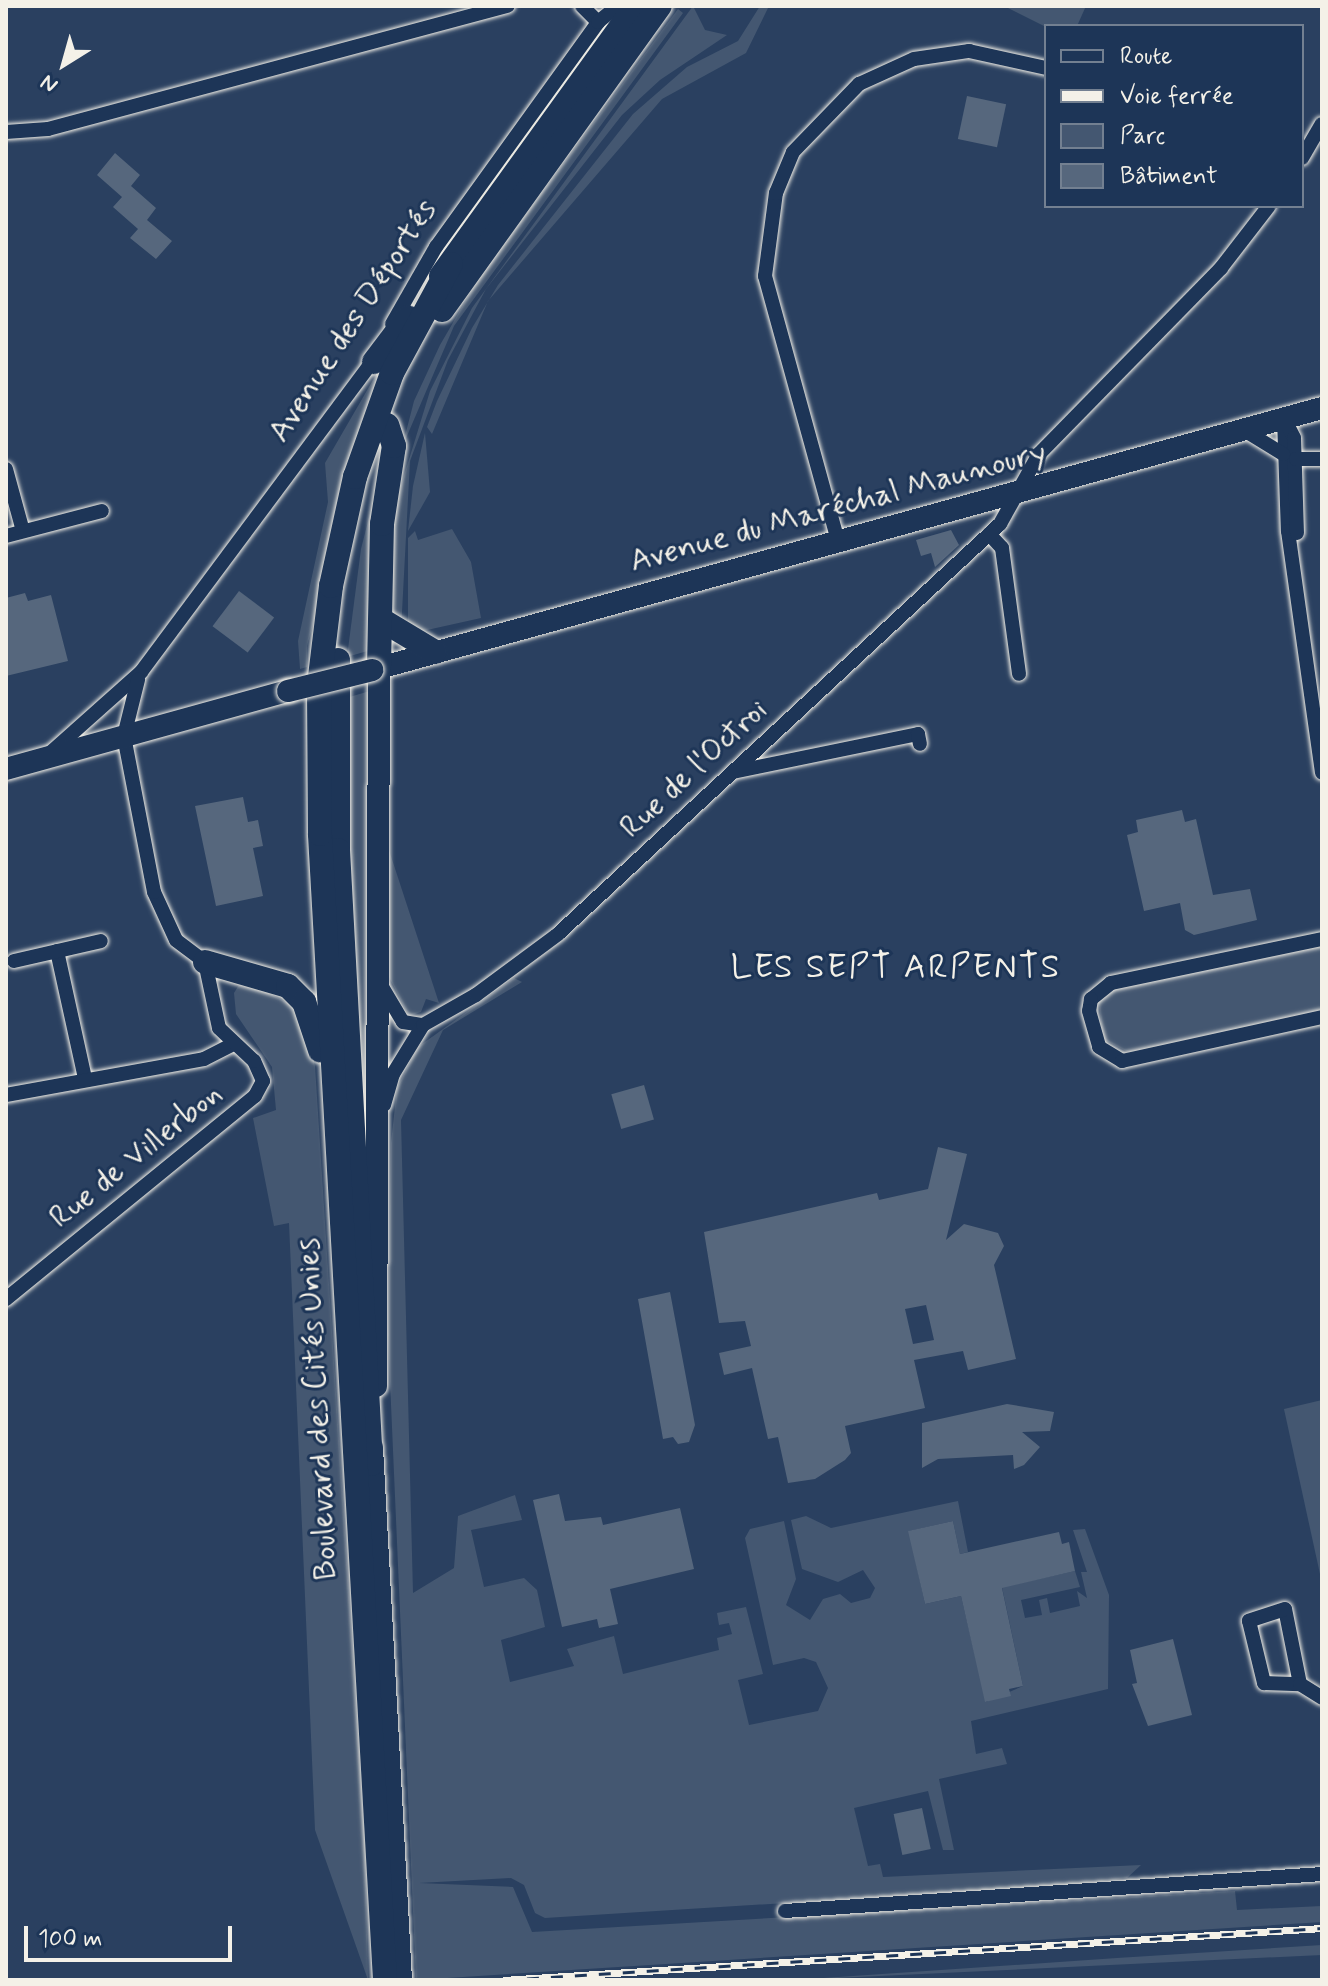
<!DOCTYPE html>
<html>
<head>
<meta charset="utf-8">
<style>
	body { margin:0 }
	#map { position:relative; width:1328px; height:1986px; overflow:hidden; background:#2a4060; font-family:Mynerve,sans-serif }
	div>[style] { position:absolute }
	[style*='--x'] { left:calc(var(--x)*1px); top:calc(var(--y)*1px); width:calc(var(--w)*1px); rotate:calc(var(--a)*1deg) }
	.green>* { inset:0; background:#445771 }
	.building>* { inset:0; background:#56677d; transform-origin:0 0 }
	.roads { filter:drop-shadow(0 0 2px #f4f1e8) drop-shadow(0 0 2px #f4f1e8) }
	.minor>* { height:14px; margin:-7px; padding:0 7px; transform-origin:7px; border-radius:7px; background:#1d3557 }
	.primary>* { height:22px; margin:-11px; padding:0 11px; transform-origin:11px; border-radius:11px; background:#1d3557 }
	.trunk>* { height:24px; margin:-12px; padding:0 12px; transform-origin:12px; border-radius:12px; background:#1d3557 }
	.rail>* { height:7px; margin-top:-3.5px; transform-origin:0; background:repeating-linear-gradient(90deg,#1d3557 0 12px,#f4f1e8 0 24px); box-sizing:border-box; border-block:2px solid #f4f1e8 }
	.bridges { filter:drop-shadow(0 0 2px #f4f1e8) drop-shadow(0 0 2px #f4f1e8) }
	.primary-bridge>* { height:22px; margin:-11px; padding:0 11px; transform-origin:11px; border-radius:11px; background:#1d3557 }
	span { translate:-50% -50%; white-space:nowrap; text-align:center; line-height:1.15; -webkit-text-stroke:6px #1d3557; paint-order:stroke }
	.street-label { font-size:32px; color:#f4f1e8 }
	.neighbourhood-label { font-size:34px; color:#f4f1e8; letter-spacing:2px }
	.frame { position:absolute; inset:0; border:8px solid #f4f1e8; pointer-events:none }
	.legend { position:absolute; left:1044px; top:24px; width:260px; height:184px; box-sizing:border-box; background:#1d3557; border:2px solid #738091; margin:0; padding:10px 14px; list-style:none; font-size:24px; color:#f4f1e8 }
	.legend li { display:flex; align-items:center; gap:16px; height:40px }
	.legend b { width:40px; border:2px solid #738091 }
	.north { position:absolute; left:24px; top:24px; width:80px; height:80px; -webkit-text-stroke:6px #1d3557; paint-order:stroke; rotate:217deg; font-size:22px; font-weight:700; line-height:32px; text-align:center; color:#f4f1e8 }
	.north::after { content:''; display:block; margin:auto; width:28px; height:36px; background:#f4f1e8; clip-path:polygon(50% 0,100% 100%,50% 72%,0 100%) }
	.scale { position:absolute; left:24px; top:1926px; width:208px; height:36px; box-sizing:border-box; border:4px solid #f4f1e8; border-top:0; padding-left:10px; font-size:24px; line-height:28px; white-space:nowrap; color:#f4f1e8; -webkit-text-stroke:6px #1d3557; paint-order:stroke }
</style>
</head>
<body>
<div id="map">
	<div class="green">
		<div style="clip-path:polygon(693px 6px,705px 30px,727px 35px,660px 80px,622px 115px,486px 289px,448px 360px,410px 461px,401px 631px,393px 615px,389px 498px,414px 401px,440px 345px,479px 278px,678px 9px,683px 13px,454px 326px,404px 443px,395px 486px,400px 489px,430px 391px,472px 308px)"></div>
		<div style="clip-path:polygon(760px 6px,769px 6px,746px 53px,662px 99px,488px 301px,432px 434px,427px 427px,437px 401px,472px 328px,498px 285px,633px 114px,687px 67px,738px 41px)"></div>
		<div style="clip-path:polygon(1086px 6px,1077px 26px,1046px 27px,1006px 7px)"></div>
		<div style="clip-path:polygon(384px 361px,307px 646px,307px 667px,300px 669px,298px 641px,328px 502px,325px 463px)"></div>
		<div style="clip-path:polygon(425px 433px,430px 492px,408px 531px,413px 486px)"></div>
		<div style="clip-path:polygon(375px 494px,374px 649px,347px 657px,361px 549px)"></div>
		<div style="clip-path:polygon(452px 529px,471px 562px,481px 618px,418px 632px,408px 624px,408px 538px,415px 531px,418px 540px)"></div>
		<div style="clip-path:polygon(370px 691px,374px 1316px,348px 886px,346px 698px)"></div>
		<div style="clip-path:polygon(386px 841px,439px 1003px,426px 999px,421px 1012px,409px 1016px,388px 975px)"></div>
		<div style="clip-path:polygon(1322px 941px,1322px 1010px,1132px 1054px,1103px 1039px,1099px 1002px,1114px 987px)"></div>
		<div style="clip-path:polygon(514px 978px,522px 982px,443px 1030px,401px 1120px,413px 1593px,454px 1568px,458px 1516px,515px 1495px,522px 1520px,471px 1530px,484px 1587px,524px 1578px,537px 1590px,545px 1627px,501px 1640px,510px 1682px,574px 1666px,567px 1649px,614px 1636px,623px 1674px,719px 1650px,717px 1638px,732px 1634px,729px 1623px,719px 1625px,717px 1613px,746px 1607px,763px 1674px,738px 1680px,749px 1725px,818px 1711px,828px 1688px,816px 1662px,804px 1658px,773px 1665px,745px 1538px,750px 1529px,784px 1521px,796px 1579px,786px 1605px,810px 1620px,823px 1599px,840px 1594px,851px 1603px,870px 1598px,875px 1588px,863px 1570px,838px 1582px,802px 1569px,791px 1520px,806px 1516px,831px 1528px,958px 1501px,968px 1552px,960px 1554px,953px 1521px,909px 1531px,925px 1604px,961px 1596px,986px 1702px,1023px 1686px,1002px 1587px,1075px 1571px,1080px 1587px,1021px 1600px,1025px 1618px,1042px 1615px,1039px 1600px,1047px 1598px,1050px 1613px,1080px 1606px,1077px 1591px,1087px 1598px,1081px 1572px,1087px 1572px,1073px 1530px,1085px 1529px,1109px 1595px,1108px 1689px,971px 1721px,976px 1754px,1002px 1748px,1007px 1764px,939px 1779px,954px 1850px,943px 1850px,928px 1791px,854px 1808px,868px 1866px,880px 1864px,883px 1877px,1141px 1865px,1127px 1878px,1059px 1886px,545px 1918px,535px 1913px,524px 1885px,511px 1878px,419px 1883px,513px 1887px,532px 1932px,1235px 1891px,1237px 1910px,1322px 1906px,1322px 1922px,416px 1980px,388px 1335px,391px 1143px,397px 1088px,418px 1047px)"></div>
		<div style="clip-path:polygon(242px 980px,298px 1008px,315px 1066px,365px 1846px,368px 1980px,315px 1830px,289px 1223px,274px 1226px,253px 1118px,276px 1110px,272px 1067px,236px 1014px,234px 993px)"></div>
		<div style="clip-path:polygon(1322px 1400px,1322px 1574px,1320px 1574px,1284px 1409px)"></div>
		<div style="clip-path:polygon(1322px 1945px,1322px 1955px,794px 1980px,1117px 1958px)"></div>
	</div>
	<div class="building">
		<div style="left:967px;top:96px;width:40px;height:44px;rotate:12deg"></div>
		<div style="clip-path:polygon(115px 153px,140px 175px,131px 186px,156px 208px,147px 220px,172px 241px,156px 259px,130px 238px,138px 229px,113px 207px,122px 197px,97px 175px)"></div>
		<div style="clip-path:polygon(951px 530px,959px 545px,935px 567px,931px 553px,921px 556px,916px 540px)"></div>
		<div style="left:239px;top:591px;width:44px;height:44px;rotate:37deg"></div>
		<div style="clip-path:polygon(25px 593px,28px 601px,51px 595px,68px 661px,6px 676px,6px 598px)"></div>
		<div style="clip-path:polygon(243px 797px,248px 822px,258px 820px,263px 846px,253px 848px,263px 896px,216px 906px,195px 806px)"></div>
		<div style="clip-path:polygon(1182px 810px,1185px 822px,1196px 819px,1213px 895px,1250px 889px,1257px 920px,1194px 935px,1185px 930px,1180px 903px,1144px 911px,1127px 835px,1138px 832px,1136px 820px)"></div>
		<div style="left:644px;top:1085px;width:36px;height:34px;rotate:74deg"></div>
		<div style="clip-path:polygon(evenodd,938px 1147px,967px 1154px,946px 1240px,964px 1224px,998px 1233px,1004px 1246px,994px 1265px,1016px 1359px,968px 1370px,963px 1351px,914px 1360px,925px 1408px,845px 1426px,851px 1453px,845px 1460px,815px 1479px,788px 1483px,778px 1437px,768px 1439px,752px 1368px,724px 1375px,719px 1353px,751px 1346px,745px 1321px,719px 1323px,704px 1232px,877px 1193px,879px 1200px,928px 1189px,938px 1147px,926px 1305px,934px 1340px,913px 1344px,905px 1309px,926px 1305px)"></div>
		<div style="clip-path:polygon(670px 1292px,695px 1425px,689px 1442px,678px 1444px,673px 1437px,663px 1439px,638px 1299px)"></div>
		<div style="clip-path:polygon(1007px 1404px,1054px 1412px,1050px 1431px,1022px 1432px,1040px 1447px,1024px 1465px,1014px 1469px,1013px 1455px,938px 1459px,922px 1468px,922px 1423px)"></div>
		<div style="clip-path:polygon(559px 1494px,565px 1521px,601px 1517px,603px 1525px,680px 1508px,694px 1569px,610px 1589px,618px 1624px,599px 1628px,597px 1619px,562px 1627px,533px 1500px)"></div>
		<div style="clip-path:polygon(953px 1521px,960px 1554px,1059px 1532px,1062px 1544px,1069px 1542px,1075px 1571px,1002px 1588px,1023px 1686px,1009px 1689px,1011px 1696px,985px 1702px,961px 1596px,925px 1604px,908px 1531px)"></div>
		<div style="clip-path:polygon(1173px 1639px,1192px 1715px,1148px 1726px,1132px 1684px,1137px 1683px,1130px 1650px)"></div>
		<div style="left:922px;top:1808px;width:42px;height:29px;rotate:78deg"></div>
	</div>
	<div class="roads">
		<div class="minor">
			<div style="--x:582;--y:6;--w:23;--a:45"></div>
			<div style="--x:6;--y:132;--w:42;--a:-4.1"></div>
			<div style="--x:48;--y:129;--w:476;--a:-15"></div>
			<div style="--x:1302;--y:158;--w:39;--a:-60"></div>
			<div style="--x:392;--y:324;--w:89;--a:-60.3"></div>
			<div style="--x:436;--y:247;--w:277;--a:-54.2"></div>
			<div style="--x:598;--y:22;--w:26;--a:-39"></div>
			<div style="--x:1284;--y:419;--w:112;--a:88"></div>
			<div style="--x:1288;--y:531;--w:244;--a:82"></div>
			<div style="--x:1285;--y:420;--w:20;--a:63"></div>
			<div style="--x:1294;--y:438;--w:95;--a:88.2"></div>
			<div style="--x:1244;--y:430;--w:46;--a:31.6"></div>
			<div style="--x:1296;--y:459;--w:26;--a:0"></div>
			<div style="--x:6;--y:469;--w:64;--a:74.7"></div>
			<div style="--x:989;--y:534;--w:19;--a:47"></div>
			<div style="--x:1002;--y:548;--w:127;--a:82.3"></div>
			<div style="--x:6;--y:536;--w:99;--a:-14.6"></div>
			<div style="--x:838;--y:541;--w:275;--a:-105.4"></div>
			<div style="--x:765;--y:276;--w:84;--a:-82.5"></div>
			<div style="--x:776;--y:193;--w:44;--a:-67.5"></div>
			<div style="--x:793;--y:152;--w:95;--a:-45.9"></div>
			<div style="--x:859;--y:84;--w:60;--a:-24.4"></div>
			<div style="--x:914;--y:59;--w:56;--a:-8.3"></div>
			<div style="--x:969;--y:51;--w:79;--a:12.4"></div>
			<div style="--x:50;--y:753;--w:122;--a:-41.7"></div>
			<div style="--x:141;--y:672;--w:393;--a:-53.3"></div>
			<div style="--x:733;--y:772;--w:189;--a:-11.6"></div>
			<div style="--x:918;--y:734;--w:10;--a:79"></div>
			<div style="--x:1322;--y:939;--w:216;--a:168.2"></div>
			<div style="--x:1111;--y:983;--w:26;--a:141"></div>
			<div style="--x:1091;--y:999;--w:12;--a:99"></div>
			<div style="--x:1089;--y:1011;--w:37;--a:74"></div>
			<div style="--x:1099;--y:1047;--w:27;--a:31"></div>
			<div style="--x:1122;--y:1061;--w:205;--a:-12.4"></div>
			<div style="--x:57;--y:951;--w:130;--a:77.6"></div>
			<div style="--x:14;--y:961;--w:89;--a:-12.9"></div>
			<div style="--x:381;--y:985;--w:43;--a:59.3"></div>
			<div style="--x:403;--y:1022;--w:20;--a:9"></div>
			<div style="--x:6;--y:1095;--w:201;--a:-10.3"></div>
			<div style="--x:204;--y:1059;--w:33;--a:-27"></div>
			<div style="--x:384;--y:1105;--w:32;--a:-74"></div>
			<div style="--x:393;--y:1074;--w:57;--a:-58.5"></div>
			<div style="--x:423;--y:1025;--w:61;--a:-29.5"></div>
			<div style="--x:476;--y:995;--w:102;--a:-36.6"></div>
			<div style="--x:558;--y:934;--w:603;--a:-42.85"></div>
			<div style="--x:1000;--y:524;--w:80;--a:-60.9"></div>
			<div style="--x:1039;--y:454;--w:260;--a:-45.6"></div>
			<div style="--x:1221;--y:268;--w:78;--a:-52.3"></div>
			<div style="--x:6;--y:1299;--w:321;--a:-39.2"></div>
			<div style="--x:255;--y:1096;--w:17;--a:-62"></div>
			<div style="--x:263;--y:1081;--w:22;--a:-114"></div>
			<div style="--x:254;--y:1061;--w:48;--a:-136.7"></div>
			<div style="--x:219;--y:1028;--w:67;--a:-102"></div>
			<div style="--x:205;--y:962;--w:36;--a:-143"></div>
			<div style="--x:176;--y:940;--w:53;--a:-114.6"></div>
			<div style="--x:154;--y:892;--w:159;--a:-100.9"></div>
			<div style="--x:124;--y:736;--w:58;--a:-76"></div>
			<div style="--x:1300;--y:1684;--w:76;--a:-101.3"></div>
			<div style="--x:1285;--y:1609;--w:38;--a:162"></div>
			<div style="--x:1249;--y:1621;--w:64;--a:76.4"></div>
			<div style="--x:1264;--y:1683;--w:36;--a:2"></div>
			<div style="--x:1300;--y:1684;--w:26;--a:32"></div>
			<div style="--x:785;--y:1911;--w:538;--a:-3.94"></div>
		</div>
		<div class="primary">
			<div style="--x:372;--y:670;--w:985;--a:-15.42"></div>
			<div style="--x:6;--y:769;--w:293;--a:-15.5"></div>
			<div style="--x:376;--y:1386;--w:719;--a:-89.76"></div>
			<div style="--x:372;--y:1448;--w:533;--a:86.88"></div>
		</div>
		<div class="trunk">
			<div style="--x:441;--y:276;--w:333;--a:-54.2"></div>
			<div style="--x:442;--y:310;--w:374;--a:-54.4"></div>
			<div style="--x:374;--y:362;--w:56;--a:-52.9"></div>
			<div style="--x:385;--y:622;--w:58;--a:31"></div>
			<div style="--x:338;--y:660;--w:190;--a:90"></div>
			<div style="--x:338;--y:850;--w:615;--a:86.92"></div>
			<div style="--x:379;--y:667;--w:143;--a:-88.8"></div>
			<div style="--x:382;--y:524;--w:79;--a:-81.3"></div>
			<div style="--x:394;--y:446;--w:22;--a:-108"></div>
			<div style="--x:205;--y:962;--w:86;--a:16.1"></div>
			<div style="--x:288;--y:986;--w:23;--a:45"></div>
			<div style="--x:304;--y:1002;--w:51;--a:71.6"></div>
			<div style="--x:385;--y:1980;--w:1148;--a:-93.25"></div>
			<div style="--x:320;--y:834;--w:149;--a:-90.4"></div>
			<div style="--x:319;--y:685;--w:100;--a:-83.1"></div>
			<div style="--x:331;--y:586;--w:112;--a:-77.6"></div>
			<div style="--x:355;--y:477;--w:110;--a:-70.4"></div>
			<div style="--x:392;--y:373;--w:124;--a:-61.6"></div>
		</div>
	</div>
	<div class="rail">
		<div style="--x:503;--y:1980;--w:821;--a:-3.63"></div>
	</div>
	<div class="bridges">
		<div class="primary-bridge">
			<div style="--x:288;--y:691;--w:87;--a:-14"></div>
		</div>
	</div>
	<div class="street-label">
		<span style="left:353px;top:321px;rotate:-57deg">Avenue des Déportés</span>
		<span style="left:838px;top:507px;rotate:-15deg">Avenue du Maréchal Maunoury</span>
		<span style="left:694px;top:769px;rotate:-43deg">Rue de l'Octroi</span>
		<span style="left:136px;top:1156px;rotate:-39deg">Rue de Villerbon</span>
		<span style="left:318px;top:1409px;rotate:-93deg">Boulevard des Cités Unies</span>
	</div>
	<div class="neighbourhood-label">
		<span style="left:896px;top:968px">LES SEPT ARPENTS</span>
	</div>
	<div class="frame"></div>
	<ul class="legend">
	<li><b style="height:10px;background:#1d3557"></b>Route</li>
	<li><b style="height:10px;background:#f4f1e8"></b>Voie ferrée</li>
	<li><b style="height:22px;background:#445771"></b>Parc</li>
	<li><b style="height:22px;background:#56677d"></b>Bâtiment</li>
	</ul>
	<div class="north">N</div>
	<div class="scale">100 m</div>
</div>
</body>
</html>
